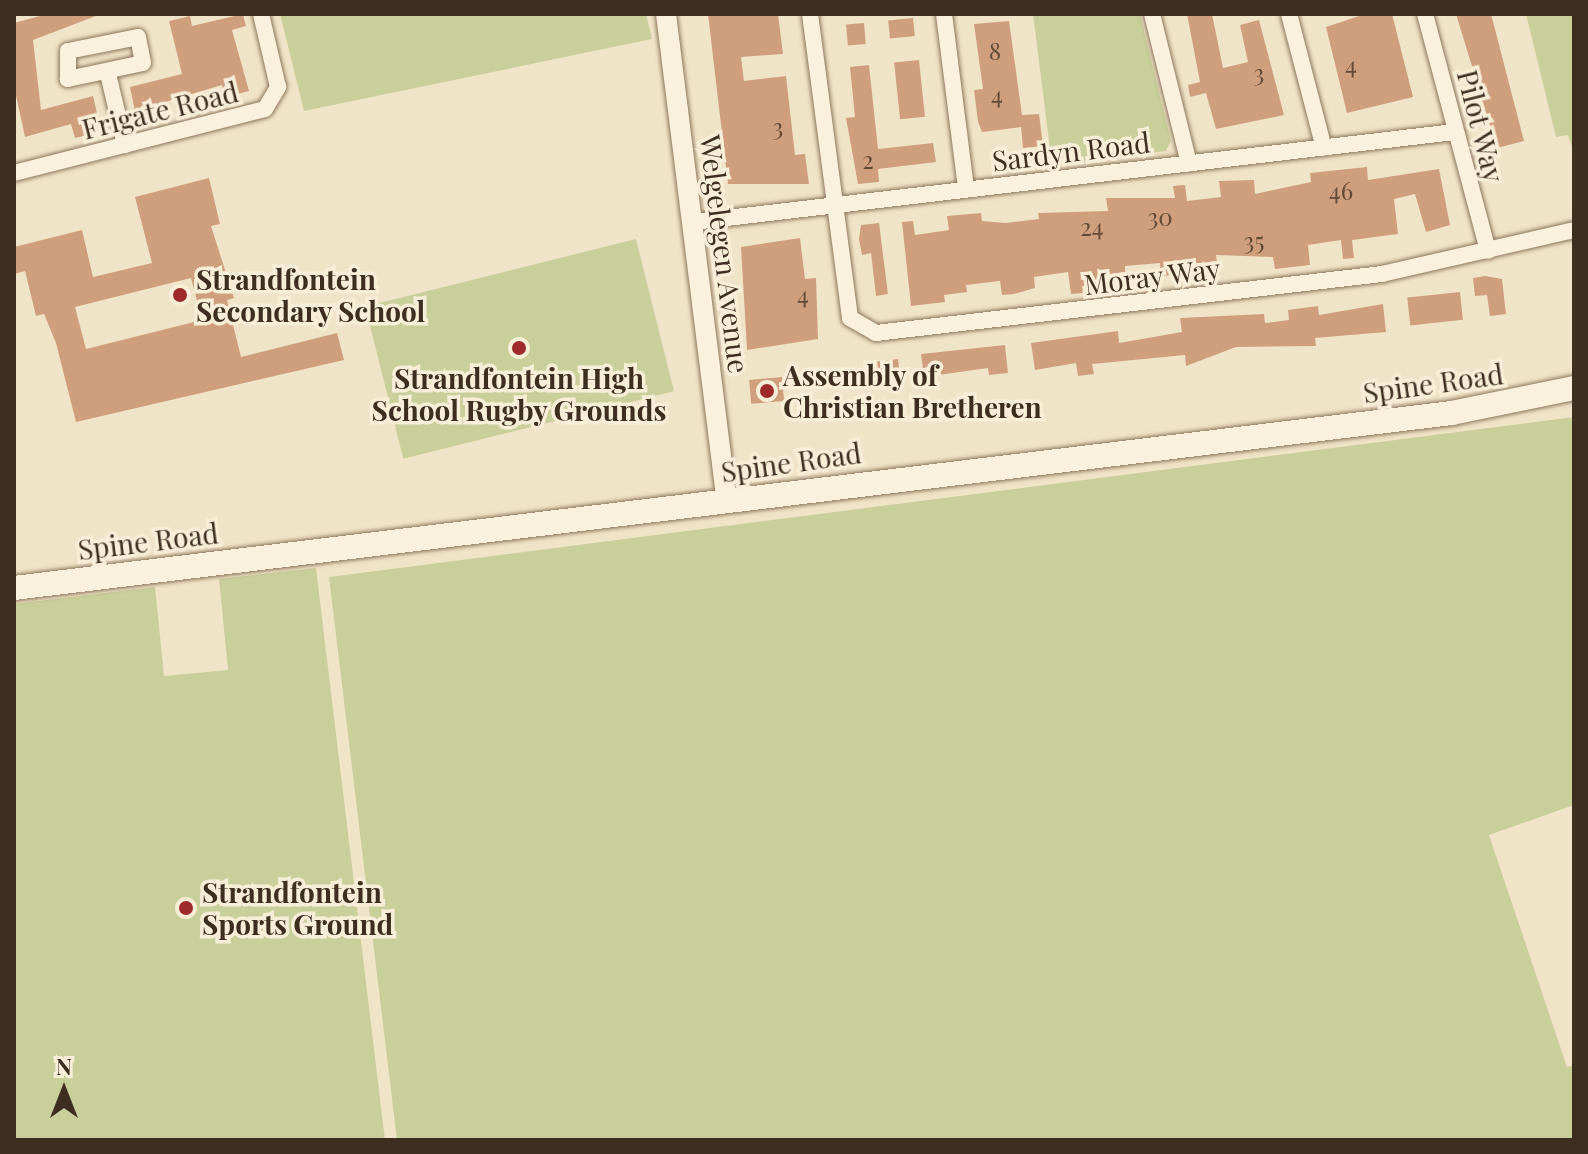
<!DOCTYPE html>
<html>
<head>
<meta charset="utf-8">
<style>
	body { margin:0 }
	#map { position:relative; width:1588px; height:1154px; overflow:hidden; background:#f0e4c8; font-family:"Playfair Display",serif }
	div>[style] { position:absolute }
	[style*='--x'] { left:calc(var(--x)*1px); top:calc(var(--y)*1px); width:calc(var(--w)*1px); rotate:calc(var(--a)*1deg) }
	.green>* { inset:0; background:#c9cf9b; transform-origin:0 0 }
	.building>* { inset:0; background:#cf9f7d; transform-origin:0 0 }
	.roads { filter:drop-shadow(0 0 2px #8d765c) drop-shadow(0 0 2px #8d765c) }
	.minor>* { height:16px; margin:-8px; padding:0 8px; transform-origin:8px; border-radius:8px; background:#faf1dc }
	.tertiary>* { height:20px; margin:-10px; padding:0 10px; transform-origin:10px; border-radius:10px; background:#faf1dc }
	.secondary>* { height:24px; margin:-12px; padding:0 12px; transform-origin:12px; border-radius:12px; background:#faf1dc }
	.dots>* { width:22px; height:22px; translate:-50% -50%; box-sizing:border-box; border:4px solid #f7eed8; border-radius:50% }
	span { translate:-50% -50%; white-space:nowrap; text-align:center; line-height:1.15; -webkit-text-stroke:7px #f7eed8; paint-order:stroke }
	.number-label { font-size:24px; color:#624a37 }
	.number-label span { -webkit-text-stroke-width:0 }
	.street-label { font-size:28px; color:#3d2e20 }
	.poi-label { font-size:28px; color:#3d2e20; font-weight:700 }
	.left { translate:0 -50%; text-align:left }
	.frame { position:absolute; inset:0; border:16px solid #3d2e20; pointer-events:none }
	.north { position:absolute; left:24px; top:1050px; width:80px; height:80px; -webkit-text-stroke:6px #f7eed8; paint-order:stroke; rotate:0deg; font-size:22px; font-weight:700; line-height:32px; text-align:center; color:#3d2e20 }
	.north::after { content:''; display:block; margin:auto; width:28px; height:36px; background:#3d2e20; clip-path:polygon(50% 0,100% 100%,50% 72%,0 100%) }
</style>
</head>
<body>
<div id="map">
	<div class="green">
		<div style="clip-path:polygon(280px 14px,646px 14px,652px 39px,304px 111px)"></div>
		<div style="clip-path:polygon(1033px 14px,1140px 14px,1171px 141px,1166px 151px,1052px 165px)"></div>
		<div style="clip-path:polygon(1526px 14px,1574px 14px,1574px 152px,1568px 135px,1556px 137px)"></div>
		<div style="left:636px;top:239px;width:157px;height:279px;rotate:76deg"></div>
		<div style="clip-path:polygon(1574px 417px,1574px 805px,1489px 835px,1567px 1067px,1574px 1065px,1574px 1140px,397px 1140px,329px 577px)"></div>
		<div style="clip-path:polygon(316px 568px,385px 1140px,14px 1140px,14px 604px,155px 587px,164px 676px,228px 670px,219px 579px)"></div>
	</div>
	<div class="building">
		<div style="clip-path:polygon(47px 14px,101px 14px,33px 40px,41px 110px,93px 96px,100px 126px,87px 129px,88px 135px,75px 138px,71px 124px,25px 137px,14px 86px,14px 23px)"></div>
		<div style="clip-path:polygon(243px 14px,246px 26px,232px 30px,249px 91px,225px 97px,222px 85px,135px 111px,130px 87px,182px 74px,169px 21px,190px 16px,192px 26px)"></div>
		<div style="clip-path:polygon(708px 14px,778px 14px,783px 54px,741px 57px,744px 81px,786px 76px,795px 155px,805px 154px,809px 184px,728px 184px)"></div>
		<div style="clip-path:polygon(1187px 14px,1212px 14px,1223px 68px,1248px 62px,1240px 25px,1259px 20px,1284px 115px,1216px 129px,1206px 93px,1190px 97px,1188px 85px,1200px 82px)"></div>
		<div style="clip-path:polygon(1365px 14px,1392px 14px,1413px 97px,1347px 113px,1326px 27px)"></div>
		<div style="clip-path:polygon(1456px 14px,1491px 14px,1524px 141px,1497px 148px)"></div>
		<div style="left:913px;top:18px;width:18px;height:25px;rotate:84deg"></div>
		<div style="clip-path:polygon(1009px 21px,1022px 115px,1039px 114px,1043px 146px,1023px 148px,1021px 127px,982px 132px,978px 122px,974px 90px,983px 89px,974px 24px)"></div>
		<div style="left:864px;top:23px;width:21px;height:18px;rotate:85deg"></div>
		<div style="left:919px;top:60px;width:57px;height:25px;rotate:84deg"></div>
		<div style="clip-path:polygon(869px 65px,878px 149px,933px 143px,936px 162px,878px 169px,879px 182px,858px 184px,846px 118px,855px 117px,850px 67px)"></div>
		<div style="clip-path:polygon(1367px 167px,1368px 180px,1439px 169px,1450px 225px,1426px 232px,1415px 194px,1394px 199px,1398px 234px,1352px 240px,1354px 258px,1343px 259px,1341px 240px,1308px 245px,1310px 265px,1275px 269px,1273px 257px,1216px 255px,1218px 270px,1161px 276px,1160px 263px,1125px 266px,1125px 272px,1103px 275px,1104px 284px,1082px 286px,1083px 293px,1071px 294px,1068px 272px,1034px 277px,1035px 288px,1014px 294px,1002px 295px,1000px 281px,966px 285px,967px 292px,944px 295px,945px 302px,911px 306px,902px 222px,913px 221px,915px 235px,949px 230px,947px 216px,981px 213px,982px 221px,1005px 223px,1039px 219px,1038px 213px,1108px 211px,1106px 198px,1175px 198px,1173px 186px,1185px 185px,1187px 201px,1221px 197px,1219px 181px,1254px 180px,1255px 194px,1311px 182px,1310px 173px)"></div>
		<div style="clip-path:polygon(evenodd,209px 178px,220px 224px,211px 226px,234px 298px,227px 300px,241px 357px,337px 333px,344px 360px,76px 422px,56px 343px,44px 314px,36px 316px,25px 271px,14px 274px,14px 247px,82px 230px,93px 277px,152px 263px,135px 197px,209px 178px,191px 278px,202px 320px,86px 349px,75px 307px,191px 278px)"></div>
		<div style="clip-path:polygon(879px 223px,888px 294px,876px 296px,871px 253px,862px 255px,859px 239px,861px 225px)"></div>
		<div style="clip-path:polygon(800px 238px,805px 279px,816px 278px,818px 339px,747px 350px,741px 247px)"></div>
		<div style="clip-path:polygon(1485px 276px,1502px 279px,1506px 314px,1490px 316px,1487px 295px,1475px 296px,1473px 278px)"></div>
		<div style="left:1460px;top:292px;width:28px;height:53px;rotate:84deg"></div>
		<div style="clip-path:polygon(1383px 304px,1386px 332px,1315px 338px,1316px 346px,1236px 347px,1186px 366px,1185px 355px,1092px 364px,1094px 374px,1078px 376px,1076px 363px,1035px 370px,1031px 343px,1118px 331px,1119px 343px,1182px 332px,1180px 318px,1264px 314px,1265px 323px,1289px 320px,1288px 310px,1318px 306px,1319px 315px)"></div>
		<div style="clip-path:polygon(1005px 345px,1008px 373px,989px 375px,988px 368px,924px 377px,921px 354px)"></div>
		<div style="left:898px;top:359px;width:26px;height:21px;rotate:83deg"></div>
		<div style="left:782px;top:377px;width:24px;height:33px;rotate:85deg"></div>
	</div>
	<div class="roads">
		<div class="minor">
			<div style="--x:810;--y:14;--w:307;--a:82.5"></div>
			<div style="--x:850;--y:318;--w:30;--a:30"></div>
			<div style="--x:876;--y:333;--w:509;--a:-6.65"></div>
			<div style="--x:1382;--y:274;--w:197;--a:-12.9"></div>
			<div style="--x:944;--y:14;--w:176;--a:82.8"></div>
			<div style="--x:1152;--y:14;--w:154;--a:76.1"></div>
			<div style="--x:1289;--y:14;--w:138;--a:75.4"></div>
			<div style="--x:1425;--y:14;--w:245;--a:75.1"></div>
			<div style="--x:138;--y:37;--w:26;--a:79"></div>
			<div style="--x:143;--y:63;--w:77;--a:168"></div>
			<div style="--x:68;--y:79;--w:28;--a:-90"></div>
			<div style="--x:68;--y:51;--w:71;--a:-11.3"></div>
			<div style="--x:108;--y:74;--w:73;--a:76.5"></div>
			<div style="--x:14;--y:173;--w:259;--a:-14.3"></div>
			<div style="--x:265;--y:109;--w:26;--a:-59"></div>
			<div style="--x:278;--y:87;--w:75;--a:-103.1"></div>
			<div style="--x:693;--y:222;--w:767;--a:-6.74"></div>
		</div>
		<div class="tertiary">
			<div style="--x:666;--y:14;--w:492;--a:82.9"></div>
		</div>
		<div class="secondary">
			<div style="--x:14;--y:588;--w:1448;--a:-6.94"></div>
			<div style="--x:1451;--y:413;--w:126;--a:-11.5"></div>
		</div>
	</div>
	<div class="dots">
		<div style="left:180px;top:295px;background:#9e2a2b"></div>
		<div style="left:519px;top:348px;background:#9e2a2b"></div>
		<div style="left:767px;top:391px;background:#9e2a2b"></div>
		<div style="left:186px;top:908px;background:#9e2a2b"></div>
	</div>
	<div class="number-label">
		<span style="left:995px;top:51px">8</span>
		<span style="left:1351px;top:65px">4</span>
		<span style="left:1259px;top:73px">3</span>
		<span style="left:997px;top:95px">4</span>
		<span style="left:778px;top:127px">3</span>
		<span style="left:868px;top:160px">2</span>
		<span style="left:1341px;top:191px">46</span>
		<span style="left:1160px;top:217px">30</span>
		<span style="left:1092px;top:227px">24</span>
		<span style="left:1254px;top:241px">35</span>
		<span style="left:803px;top:295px">4</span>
	</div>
	<div class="street-label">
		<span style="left:160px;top:110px;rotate:-14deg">Frigate Road</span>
		<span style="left:1481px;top:126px;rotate:76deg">Pilot Way</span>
		<span style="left:1071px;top:151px;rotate:-7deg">Sardyn Road</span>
		<span style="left:725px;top:254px;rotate:83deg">Welgelegen Avenue</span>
		<span style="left:1152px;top:276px;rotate:-7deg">Moray Way</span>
		<span style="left:1433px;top:383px;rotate:-8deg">Spine Road</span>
		<span style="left:791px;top:462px;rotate:-8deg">Spine Road</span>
		<span style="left:148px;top:541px;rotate:-7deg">Spine Road</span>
	</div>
	<div class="poi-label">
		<span class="left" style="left:196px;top:295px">Strandfontein<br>Secondary School</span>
		<span class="left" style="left:783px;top:391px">Assembly of<br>Christian Bretheren</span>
		<span style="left:519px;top:394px">Strandfontein High<br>School Rugby Grounds</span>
		<span class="left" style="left:202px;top:908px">Strandfontein<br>Sports Ground</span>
	</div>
	<div class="frame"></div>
	<div class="north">N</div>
</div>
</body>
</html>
